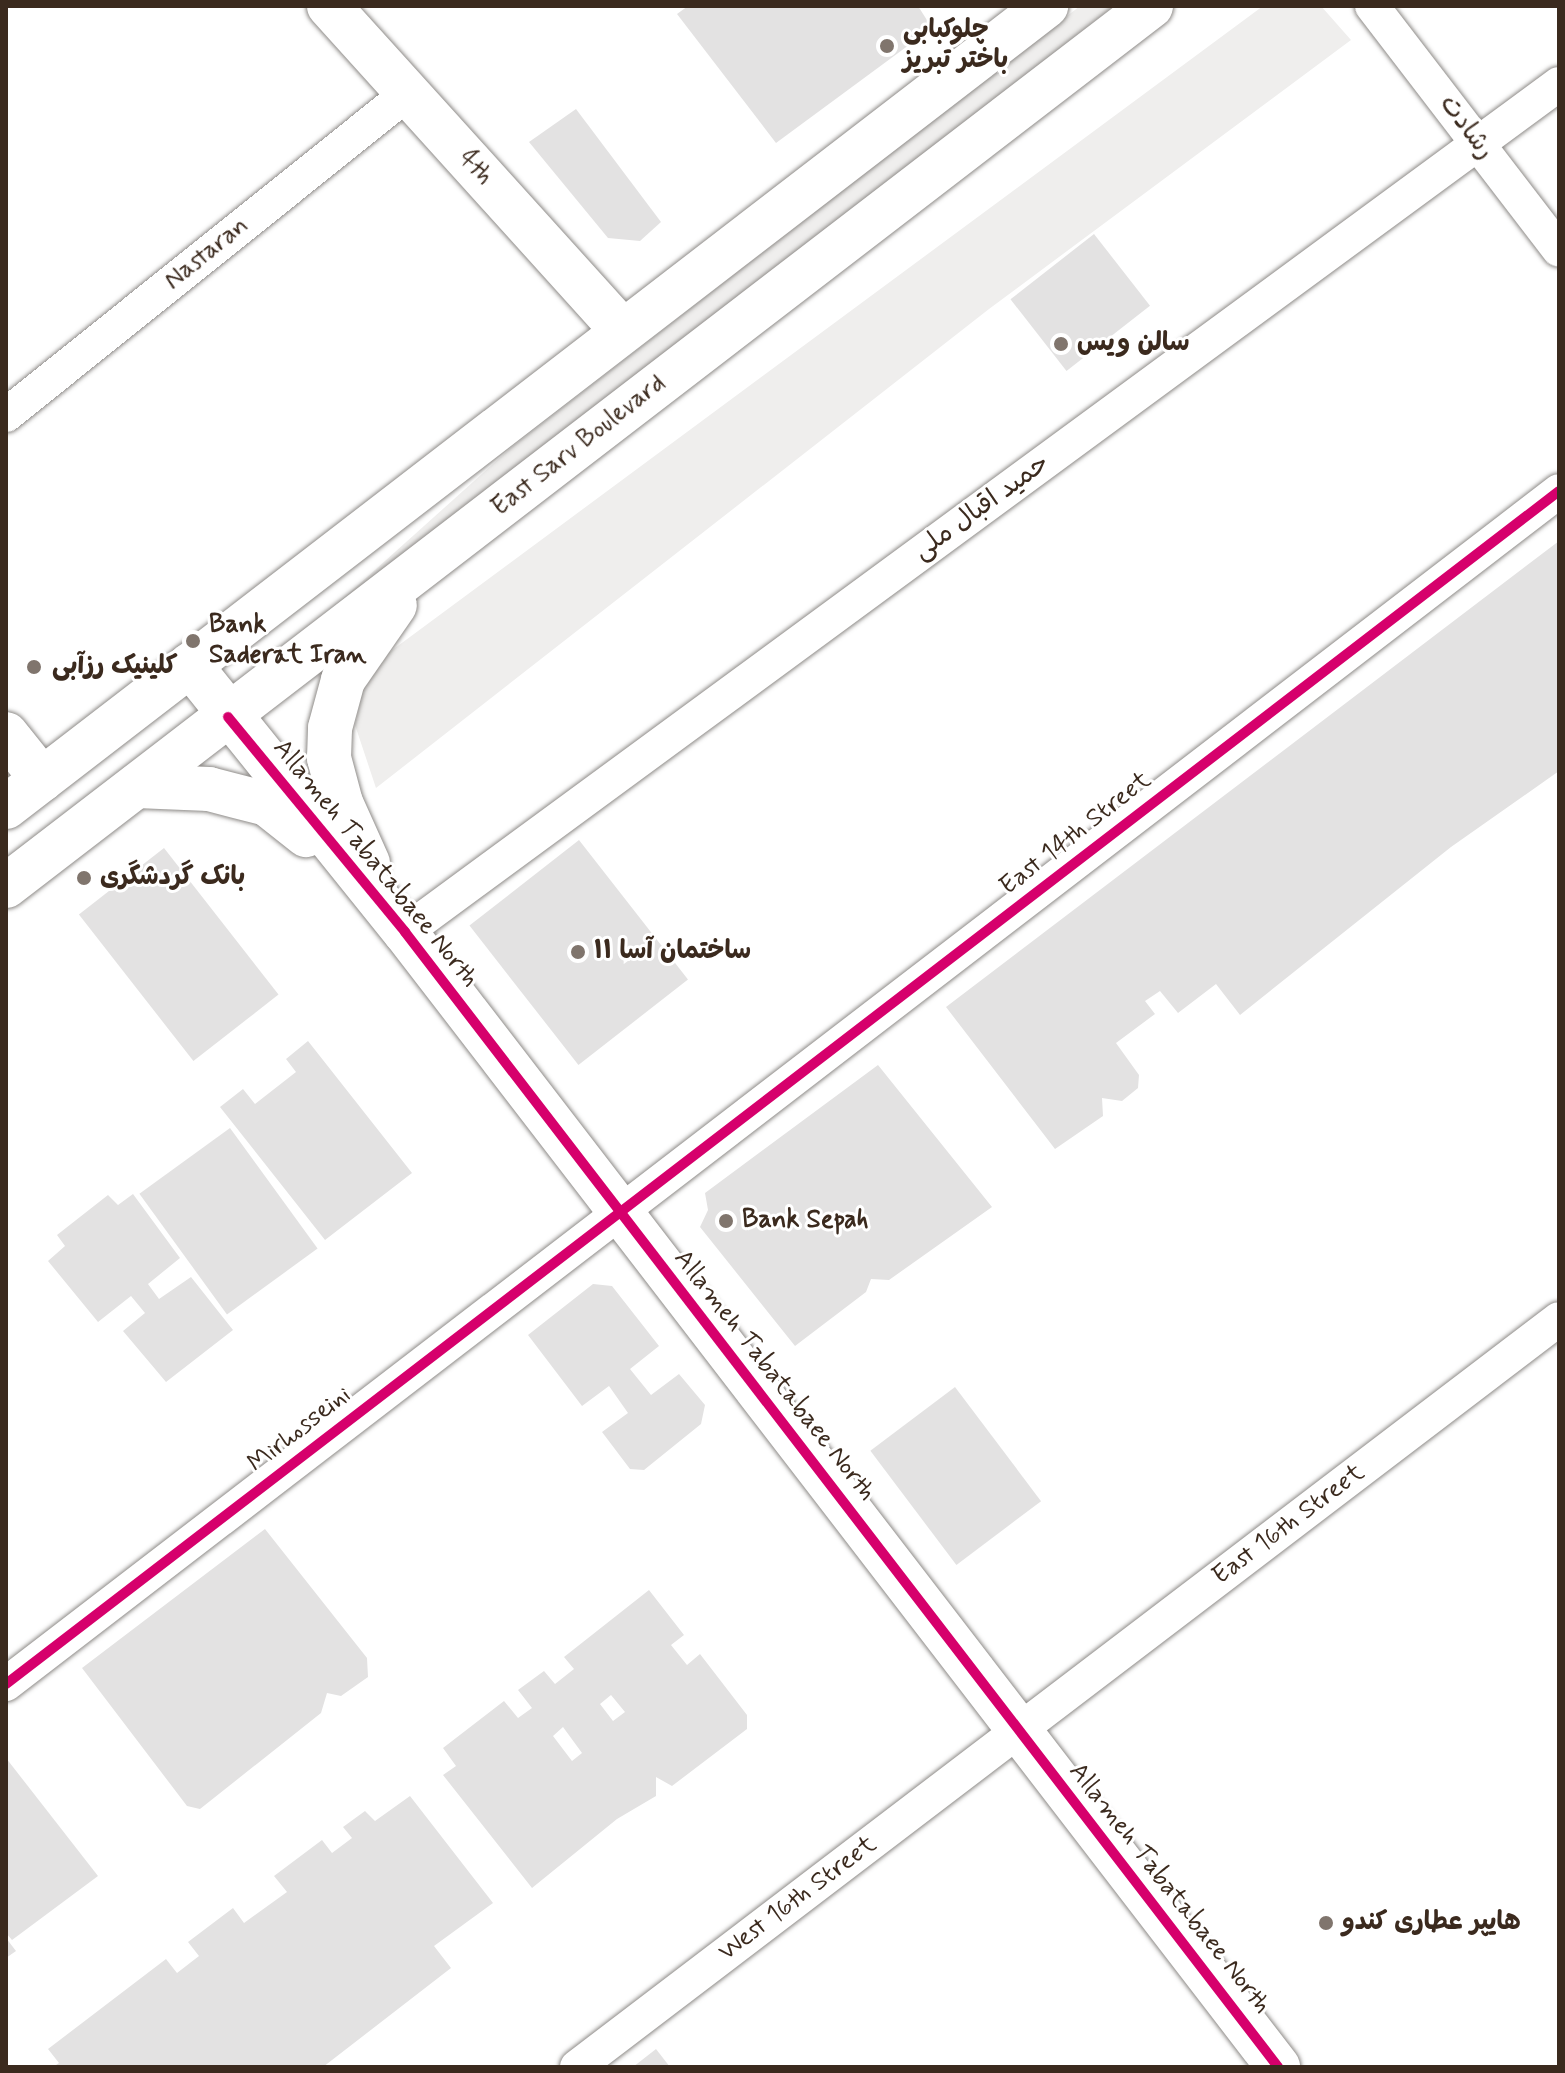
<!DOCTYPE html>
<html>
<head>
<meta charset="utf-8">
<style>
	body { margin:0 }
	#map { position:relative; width:1565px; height:2073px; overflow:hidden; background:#fff; font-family:Mynerve,"Playpen Sans Arabic",sans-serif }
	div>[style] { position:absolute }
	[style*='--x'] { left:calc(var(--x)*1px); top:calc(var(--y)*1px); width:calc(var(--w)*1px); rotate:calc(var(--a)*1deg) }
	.built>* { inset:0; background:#efeeed }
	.building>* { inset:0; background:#e3e2e2; transform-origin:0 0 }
	.roads { filter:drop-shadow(0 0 2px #8e8b88) drop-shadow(0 0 2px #8e8b88) }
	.street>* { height:34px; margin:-17px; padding:0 17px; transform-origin:17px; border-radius:17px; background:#fff }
	.secondary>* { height:44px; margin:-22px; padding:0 22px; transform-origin:22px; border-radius:22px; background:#fff }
	.cycleway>* { height:10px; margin:-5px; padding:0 5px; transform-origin:5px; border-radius:5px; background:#d6006c }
	.dots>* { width:22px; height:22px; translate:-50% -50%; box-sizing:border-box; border:4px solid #fff; border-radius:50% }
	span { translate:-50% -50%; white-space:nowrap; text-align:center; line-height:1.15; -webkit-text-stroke:6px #fff; paint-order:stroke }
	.poi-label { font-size:26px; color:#3b2a1e; font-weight:700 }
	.left { translate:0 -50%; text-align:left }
	.street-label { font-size:26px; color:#3b2a1e }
	.frame { position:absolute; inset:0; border:8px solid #3b2a1e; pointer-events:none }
</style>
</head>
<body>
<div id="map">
	<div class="built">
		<div style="clip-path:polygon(1080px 6px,1114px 6px,288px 648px,512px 447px)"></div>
		<div style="clip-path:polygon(1263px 6px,1321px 6px,1351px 40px,989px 309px,376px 788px,355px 725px,368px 668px)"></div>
	</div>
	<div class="building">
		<div style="clip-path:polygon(688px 6px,918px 6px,932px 28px,776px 143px,677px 14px)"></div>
		<div style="clip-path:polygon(576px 109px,661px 222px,640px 241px,608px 238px,529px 142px)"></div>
		<div style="left:1094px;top:234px;width:91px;height:106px;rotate:52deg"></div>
		<div style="clip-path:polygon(1559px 541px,1559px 771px,1451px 847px,1240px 1015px,1216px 984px,1178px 1013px,1160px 991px,1145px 1001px,1155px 1014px,1116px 1043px,1139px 1075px,1138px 1088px,1122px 1101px,1102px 1098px,1103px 1116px,1055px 1149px,946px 1007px)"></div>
		<div style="left:579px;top:840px;width:177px;height:139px;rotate:52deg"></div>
		<div style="left:164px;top:848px;width:186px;height:108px;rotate:52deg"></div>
		<div style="clip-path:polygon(308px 1041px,412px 1173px,325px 1240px,220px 1107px,243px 1089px,255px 1104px,296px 1072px,286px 1059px)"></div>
		<div style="clip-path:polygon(878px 1065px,992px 1207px,889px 1280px,871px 1279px,866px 1292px,795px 1346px,700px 1227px,708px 1210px,705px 1193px)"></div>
		<div style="left:230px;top:1128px;width:149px;height:112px;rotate:54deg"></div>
		<div style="clip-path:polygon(133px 1194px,180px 1258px,148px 1284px,159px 1299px,191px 1277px,233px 1330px,166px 1382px,123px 1331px,145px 1313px,131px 1296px,98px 1322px,48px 1261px,65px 1246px,57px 1235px,108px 1195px,118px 1205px)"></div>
		<div style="clip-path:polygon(593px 1284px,612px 1286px,659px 1346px,630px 1369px,651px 1395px,679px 1374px,705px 1405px,701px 1424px,644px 1470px,630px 1469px,602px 1432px,628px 1413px,609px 1386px,582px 1406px,528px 1335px)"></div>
		<div style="left:955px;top:1387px;width:143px;height:106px;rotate:53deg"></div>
		<div style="clip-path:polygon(265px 1529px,367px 1658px,368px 1677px,341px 1696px,327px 1693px,321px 1713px,200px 1809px,187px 1806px,82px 1668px)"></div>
		<div style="clip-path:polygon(evenodd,649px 1590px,684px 1635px,671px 1645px,687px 1665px,700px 1654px,747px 1715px,747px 1729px,672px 1786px,656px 1777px,656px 1796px,617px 1819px,532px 1888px,443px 1775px,456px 1766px,443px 1748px,504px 1701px,518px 1718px,532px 1708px,518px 1690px,544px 1671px,555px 1684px,574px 1669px,564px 1657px,649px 1590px,611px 1695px,625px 1712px,613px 1721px,600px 1704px,611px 1695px,649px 1590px,563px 1727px,582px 1753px,572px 1761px,553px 1736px,563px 1727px)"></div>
		<div style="clip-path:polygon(6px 1758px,98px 1876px,12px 1940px,6px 1933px)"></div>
		<div style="clip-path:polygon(410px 1796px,493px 1903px,434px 1946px,451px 1968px,323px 2067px,53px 2067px,59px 2063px,48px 2049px,166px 1959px,177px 1973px,199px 1956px,188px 1942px,233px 1908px,244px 1923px,287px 1892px,274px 1876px,322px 1840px,332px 1853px,352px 1838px,343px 1827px,365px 1811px,375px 1821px)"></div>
		<div style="clip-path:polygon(6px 1938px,16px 1951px,6px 1958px)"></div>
		<div style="clip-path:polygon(656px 2049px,670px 2067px,633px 2067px)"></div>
	</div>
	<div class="roads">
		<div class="street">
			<div style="--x:1372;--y:6;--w:307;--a:52.5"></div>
			<div style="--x:6;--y:415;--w:515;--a:-38.69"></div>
			<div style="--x:405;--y:932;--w:1432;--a:-36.31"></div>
			<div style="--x:6;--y:1684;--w:1958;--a:-37.53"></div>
			<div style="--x:577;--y:2067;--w:1234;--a:-37.3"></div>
		</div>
		<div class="secondary">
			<div style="--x:329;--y:6;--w:437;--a:47.9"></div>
			<div style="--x:190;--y:665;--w:343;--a:51.2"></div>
			<div style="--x:405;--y:932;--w:1432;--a:52.43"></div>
			<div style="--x:6;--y:734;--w:58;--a:51.3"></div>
			<div style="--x:137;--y:786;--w:72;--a:2.4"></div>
			<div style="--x:209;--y:789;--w:60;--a:14.5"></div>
			<div style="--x:267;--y:804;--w:50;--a:38.5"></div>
			<div style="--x:6;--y:807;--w:1313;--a:-37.6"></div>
			<div style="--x:368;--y:863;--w:66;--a:-114.2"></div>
			<div style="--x:341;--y:803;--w:47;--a:-104.9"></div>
			<div style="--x:329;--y:758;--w:30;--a:-88"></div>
			<div style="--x:330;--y:728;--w:50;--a:-74.8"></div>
			<div style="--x:343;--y:680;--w:91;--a:-55.3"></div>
			<div style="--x:6;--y:886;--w:1444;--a:-37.54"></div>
		</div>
	</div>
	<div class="cycleway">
		<div style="--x:228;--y:717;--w:278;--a:50.5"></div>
		<div style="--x:405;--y:932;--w:1432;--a:52.43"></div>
		<div style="--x:6;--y:1684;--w:1958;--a:-37.53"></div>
	</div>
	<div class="dots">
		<div style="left:887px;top:46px;background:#80756d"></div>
		<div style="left:1061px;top:344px;background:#80756d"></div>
		<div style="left:193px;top:641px;background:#80756d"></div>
		<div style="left:34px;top:667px;background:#80756d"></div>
		<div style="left:84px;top:878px;background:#80756d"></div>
		<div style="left:578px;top:952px;background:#80756d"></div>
		<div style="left:726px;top:1221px;background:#80756d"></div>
		<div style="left:1326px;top:1923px;background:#80756d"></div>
	</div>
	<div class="poi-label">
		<span class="left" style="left:903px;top:46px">چلوکبابی<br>باختر تبریز</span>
		<span class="left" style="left:1077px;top:344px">سالن ویس</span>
		<span class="left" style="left:209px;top:641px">Bank<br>Saderat Iran</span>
		<span class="left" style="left:52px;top:667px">کلینیک رزآبی</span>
		<span class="left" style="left:100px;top:878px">بانک گردشگری</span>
		<span class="left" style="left:594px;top:952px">ساختمان آسا ۱۱</span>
		<span class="left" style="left:742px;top:1221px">Bank Sepah</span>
		<span class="left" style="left:1342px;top:1923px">هایپر عطاری کندو</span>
	</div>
	<div class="street-label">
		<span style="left:1466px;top:128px;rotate:53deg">رشادت</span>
		<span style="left:475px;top:168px;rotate:48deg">4th</span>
		<span style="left:207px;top:254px;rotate:-39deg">Nastaran</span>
		<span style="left:579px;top:446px;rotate:-38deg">East Sarv Boulevard</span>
		<span style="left:982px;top:508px;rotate:-36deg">حمید اقبال ملی</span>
		<span style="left:1076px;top:834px;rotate:-38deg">East 14th Street</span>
		<span style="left:375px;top:864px;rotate:51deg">Allameh Tabatabaee North</span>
		<span style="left:774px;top:1376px;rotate:52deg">Allameh Tabatabaee North</span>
		<span style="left:300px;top:1430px;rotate:-38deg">Mirhosseini</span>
		<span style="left:1289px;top:1525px;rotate:-37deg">East 16th Street</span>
		<span style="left:1169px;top:1889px;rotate:52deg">Allameh Tabatabaee North</span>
		<span style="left:798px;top:1899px;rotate:-37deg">West 16th Street</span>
	</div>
	<div class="frame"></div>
</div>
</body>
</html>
